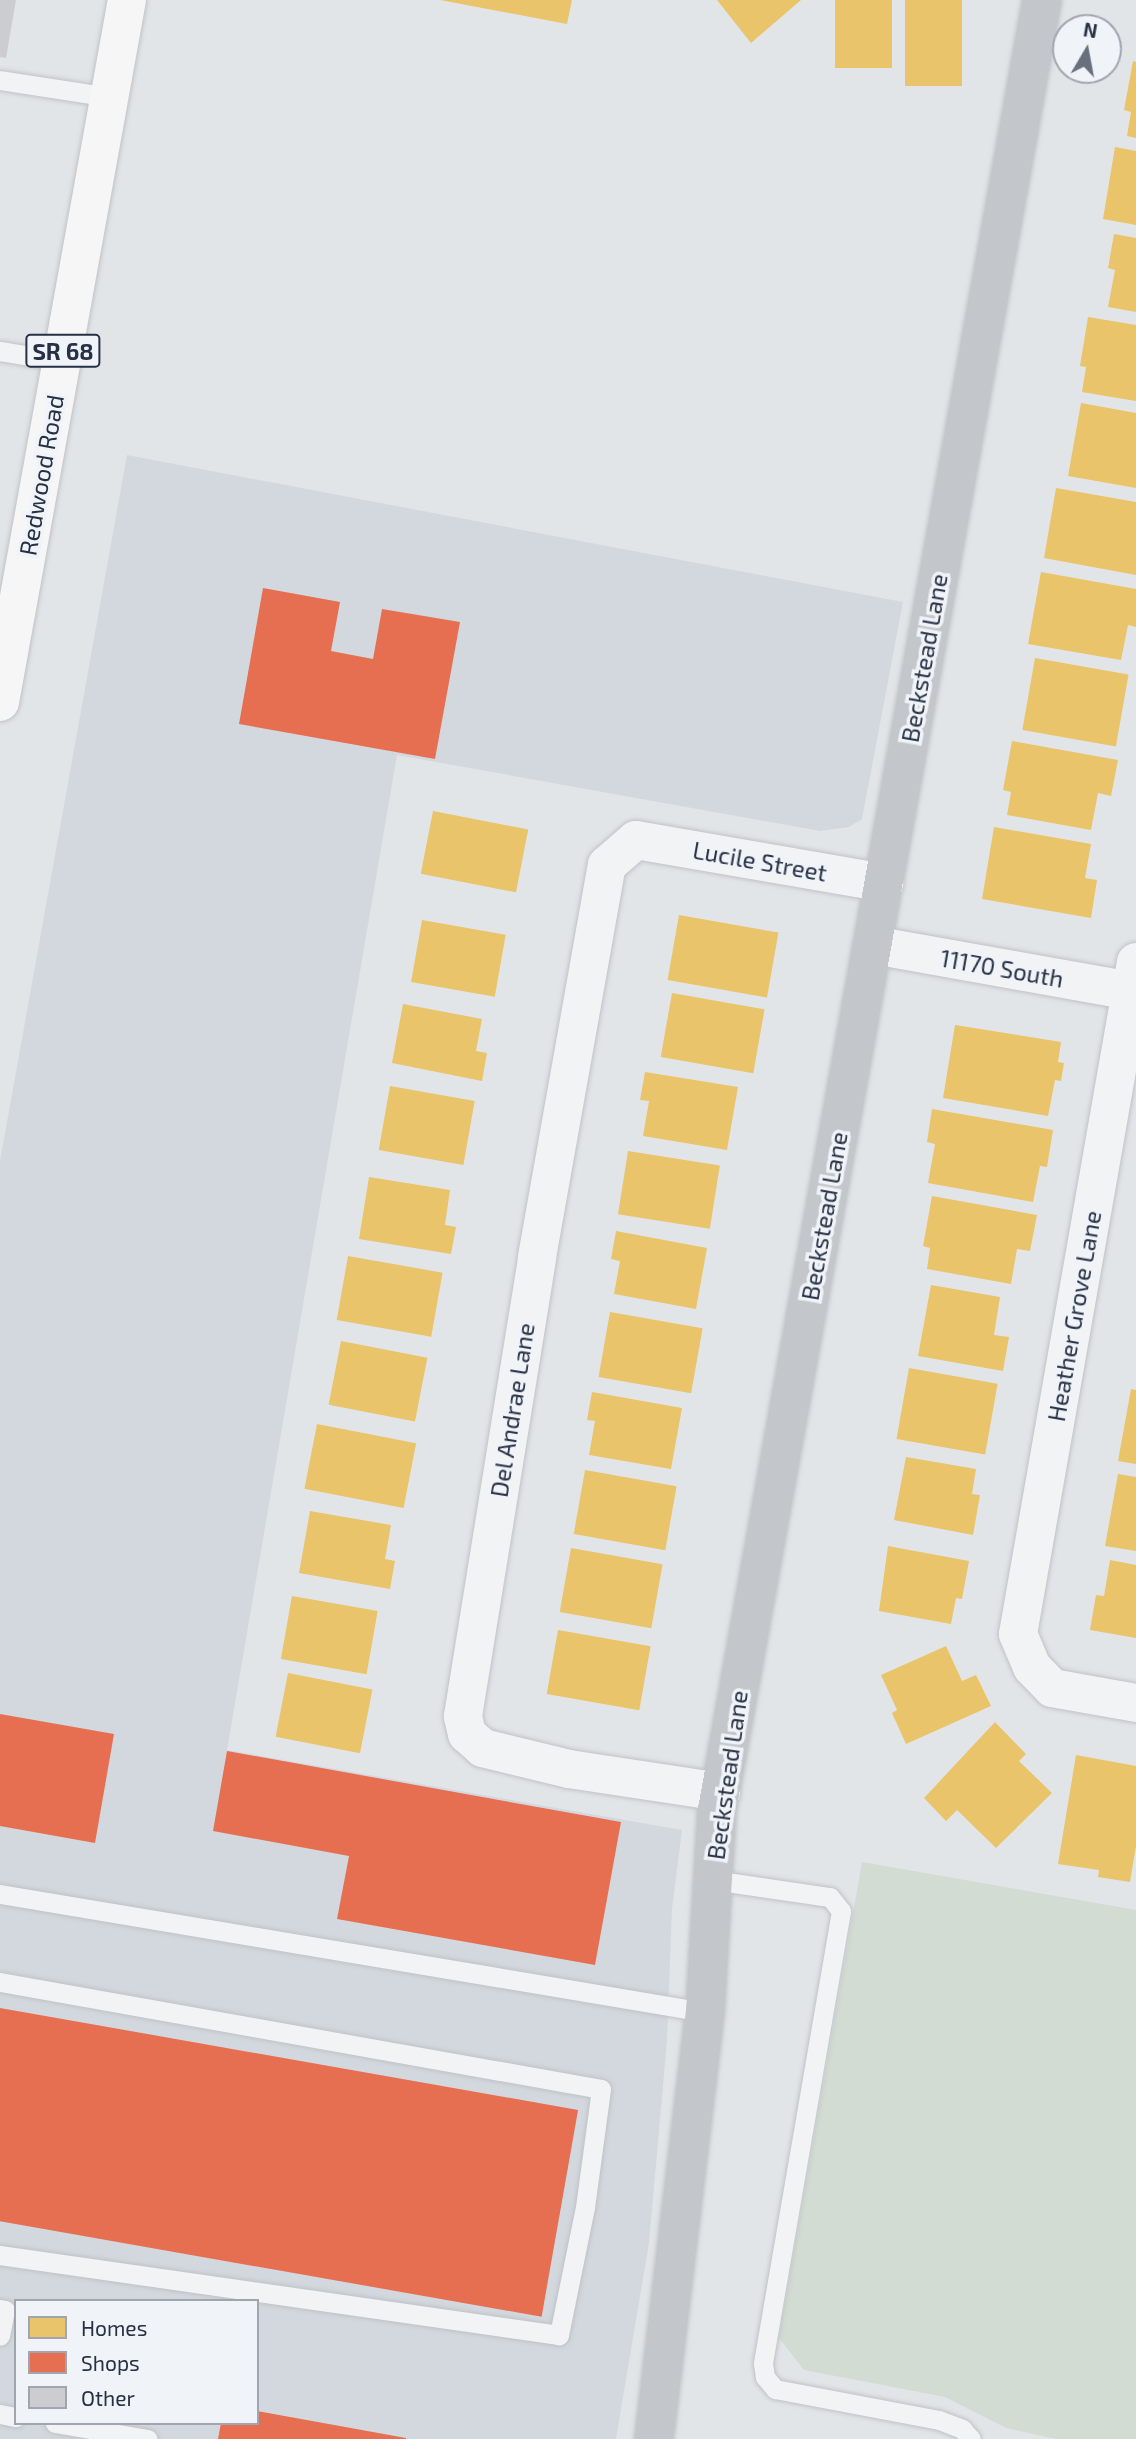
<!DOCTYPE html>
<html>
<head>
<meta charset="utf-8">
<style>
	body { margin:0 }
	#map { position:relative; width:1136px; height:2439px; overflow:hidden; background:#e2e5e8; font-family:"Exo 2",sans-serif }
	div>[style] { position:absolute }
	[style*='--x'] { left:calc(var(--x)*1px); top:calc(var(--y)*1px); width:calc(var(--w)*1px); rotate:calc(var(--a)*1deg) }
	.built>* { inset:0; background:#d3d8df }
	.green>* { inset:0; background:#d2dcd2 }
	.homes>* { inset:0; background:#e9c46a; transform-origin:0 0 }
	.shops>* { inset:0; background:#e76f51; transform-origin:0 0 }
	.building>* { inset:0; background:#cbcdd1 }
	.roads { filter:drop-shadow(0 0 2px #c0c3c6) drop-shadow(0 0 2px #c0c3c6) }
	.lane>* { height:19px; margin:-9.5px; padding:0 9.5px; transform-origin:9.5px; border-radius:9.5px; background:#f2f3f4 }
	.street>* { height:38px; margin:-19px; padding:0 19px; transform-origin:19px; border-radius:19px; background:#f2f3f4 }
	.secondary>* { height:38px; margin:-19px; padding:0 19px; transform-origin:19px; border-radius:19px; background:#c3c6ca }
	.primary>* { height:38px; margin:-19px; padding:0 19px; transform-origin:19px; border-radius:19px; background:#f6f6f7 }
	span { translate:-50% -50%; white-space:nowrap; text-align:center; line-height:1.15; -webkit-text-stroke:7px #f0f3f8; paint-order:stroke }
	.shield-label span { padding:2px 5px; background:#f0f3f8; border:2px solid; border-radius:5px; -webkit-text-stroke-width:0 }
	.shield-label { font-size:23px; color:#273144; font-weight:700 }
	.street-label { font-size:24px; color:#273144 }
	.legend { position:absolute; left:14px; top:2299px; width:245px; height:126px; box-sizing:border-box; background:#f0f3f8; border:2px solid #a0a5b0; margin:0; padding:9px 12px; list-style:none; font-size:21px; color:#273144 }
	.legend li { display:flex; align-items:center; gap:14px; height:35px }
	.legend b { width:35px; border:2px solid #a0a5b0 }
	.north { position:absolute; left:1052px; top:14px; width:70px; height:70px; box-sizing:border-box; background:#f0f3f8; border:2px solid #a0a5b0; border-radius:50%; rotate:10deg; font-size:19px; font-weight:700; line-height:28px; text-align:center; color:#273144 }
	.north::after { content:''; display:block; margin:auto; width:24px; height:32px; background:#68707d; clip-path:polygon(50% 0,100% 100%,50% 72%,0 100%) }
</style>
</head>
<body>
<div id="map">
	<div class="built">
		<div style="clip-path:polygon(evenodd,127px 455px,903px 602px,862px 819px,849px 827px,820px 831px,397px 755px,227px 1750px,682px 1830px,672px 1909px,667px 2041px,649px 2243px,616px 2439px,0 2439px,0 1161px,127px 455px,16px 2301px,257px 2301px,257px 2423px,16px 2423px,16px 2301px)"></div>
	</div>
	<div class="green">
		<div style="clip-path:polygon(862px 1862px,1136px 1910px,1136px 2439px,1056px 2439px,1006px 2428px,945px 2397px,804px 2370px,779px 2338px)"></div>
	</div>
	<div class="homes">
		<div style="clip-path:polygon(440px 0,572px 0,567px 24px)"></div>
		<div style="clip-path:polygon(717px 0,801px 0,751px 43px)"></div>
		<div style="left:835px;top:0;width:57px;height:68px"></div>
		<div style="left:905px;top:0;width:57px;height:86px"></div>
		<div style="clip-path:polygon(1133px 61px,1136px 62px,1136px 138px,1127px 136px,1131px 112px,1124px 110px)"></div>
		<div style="clip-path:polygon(1115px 147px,1136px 151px,1136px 225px,1103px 219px)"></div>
		<div style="clip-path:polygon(1114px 234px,1136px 238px,1136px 312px,1108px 307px,1115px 270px,1108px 268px)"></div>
		<div style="clip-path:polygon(1088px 317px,1136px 325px,1136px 401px,1082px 392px,1086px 367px,1080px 366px)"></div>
		<div style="clip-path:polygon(1081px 403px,1136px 413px,1136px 488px,1068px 476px)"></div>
		<div style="clip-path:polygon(1056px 488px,1136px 502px,1136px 575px,1044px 558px)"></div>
		<div style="clip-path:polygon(1041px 572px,1136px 589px,1136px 627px,1128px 625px,1121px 660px,1028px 644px)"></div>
		<div style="left:1035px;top:658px;width:95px;height:73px;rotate:10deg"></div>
		<div style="clip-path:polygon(1012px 741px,1118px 760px,1111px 796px,1098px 793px,1091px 830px,1007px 815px,1011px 792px,1003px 790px)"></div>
		<div style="left:433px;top:811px;width:97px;height:64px;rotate:11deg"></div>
		<div style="clip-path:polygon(994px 827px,1091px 844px,1085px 878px,1097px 880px,1091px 918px,982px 899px)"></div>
		<div style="left:679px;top:915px;width:101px;height:66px;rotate:10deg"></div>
		<div style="left:422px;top:920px;width:85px;height:63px;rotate:10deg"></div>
		<div style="left:672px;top:993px;width:94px;height:65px;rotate:10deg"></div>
		<div style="clip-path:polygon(403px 1004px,482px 1019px,476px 1051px,487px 1053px,482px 1081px,392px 1063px)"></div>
		<div style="clip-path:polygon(955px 1025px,1061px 1042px,1058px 1062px,1064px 1063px,1061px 1081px,1055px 1080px,1048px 1116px,943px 1098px)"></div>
		<div style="clip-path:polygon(645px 1072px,738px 1087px,727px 1150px,643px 1136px,649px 1101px,640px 1100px)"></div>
		<div style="left:390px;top:1086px;width:86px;height:65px;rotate:10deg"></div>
		<div style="clip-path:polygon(932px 1109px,1053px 1130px,1047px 1167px,1040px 1166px,1033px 1202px,928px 1183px,935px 1144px,927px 1142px)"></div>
		<div style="left:628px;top:1151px;width:93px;height:64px;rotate:9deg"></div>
		<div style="clip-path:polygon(369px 1177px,450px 1190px,445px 1225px,456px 1227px,451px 1254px,359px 1239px)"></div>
		<div style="clip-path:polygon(932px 1196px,1037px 1215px,1030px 1251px,1017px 1249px,1011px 1284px,927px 1269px,930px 1248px,923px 1246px)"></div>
		<div style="clip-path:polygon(616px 1231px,707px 1248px,696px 1309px,614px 1294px,620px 1261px,611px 1259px)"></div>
		<div style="left:348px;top:1256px;width:96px;height:65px;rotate:10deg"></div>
		<div style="clip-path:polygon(931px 1285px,1000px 1297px,994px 1335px,1009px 1337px,1003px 1371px,918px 1356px)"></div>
		<div style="left:610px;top:1312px;width:94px;height:66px;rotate:10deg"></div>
		<div style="left:341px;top:1341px;width:88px;height:65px;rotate:11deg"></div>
		<div style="left:909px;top:1368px;width:90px;height:72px;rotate:10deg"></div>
		<div style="clip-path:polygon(1131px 1389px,1136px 1390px,1136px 1464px,1118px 1461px)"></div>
		<div style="clip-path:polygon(592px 1392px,682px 1408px,671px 1469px,589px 1455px,595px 1421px,587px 1420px)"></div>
		<div style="left:317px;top:1424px;width:101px;height:66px;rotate:11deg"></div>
		<div style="clip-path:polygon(906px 1457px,976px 1469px,972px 1494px,980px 1495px,973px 1535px,894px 1520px)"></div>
		<div style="left:585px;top:1470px;width:93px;height:65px;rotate:10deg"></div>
		<div style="clip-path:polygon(1118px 1474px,1136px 1477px,1136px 1551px,1105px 1546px)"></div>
		<div style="clip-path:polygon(310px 1511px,391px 1525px,385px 1559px,395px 1561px,390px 1589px,299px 1573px)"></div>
		<div style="clip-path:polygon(888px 1546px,969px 1561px,962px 1599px,956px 1598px,951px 1624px,879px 1611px)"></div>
		<div style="left:571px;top:1548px;width:93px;height:65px;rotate:10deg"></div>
		<div style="clip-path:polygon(1110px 1560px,1136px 1565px,1136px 1638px,1090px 1630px,1096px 1595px,1104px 1596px)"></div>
		<div style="left:292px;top:1596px;width:87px;height:64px;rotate:10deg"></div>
		<div style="left:558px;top:1630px;width:94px;height:65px;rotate:10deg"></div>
		<div style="clip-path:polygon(946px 1646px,962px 1681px,976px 1675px,991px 1706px,906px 1744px,892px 1713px,897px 1710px,881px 1675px)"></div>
		<div style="left:288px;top:1673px;width:86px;height:65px;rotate:11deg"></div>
		<div style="clip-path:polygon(995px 1722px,1026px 1754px,1019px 1761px,1052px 1793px,996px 1848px,957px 1810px,946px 1821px,924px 1798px)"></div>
		<div style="clip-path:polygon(1076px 1755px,1136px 1766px,1136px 1846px,1130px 1882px,1098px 1877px,1099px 1870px,1058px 1864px)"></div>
	</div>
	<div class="shops">
		<div style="clip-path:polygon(263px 588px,340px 602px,331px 651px,373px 659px,382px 609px,460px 622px,435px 759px,239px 724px)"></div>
		<div style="clip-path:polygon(0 1714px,114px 1734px,95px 1843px,0 1826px)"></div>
		<div style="clip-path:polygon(227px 1751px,621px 1822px,595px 1965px,337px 1919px,349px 1856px,213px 1831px)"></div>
		<div style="left:0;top:2008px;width:587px;height:210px;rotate:10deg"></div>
		<div style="clip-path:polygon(257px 2411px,406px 2438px,406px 2439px,218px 2439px,221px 2423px,257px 2423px)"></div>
	</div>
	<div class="building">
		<div style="clip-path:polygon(0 0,16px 0,6px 58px,0 57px)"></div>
	</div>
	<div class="roads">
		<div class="lane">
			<div style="--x:0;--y:80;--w:111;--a:8.8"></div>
			<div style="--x:0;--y:351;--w:62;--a:9.3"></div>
			<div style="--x:713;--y:1880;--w:118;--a:8.3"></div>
			<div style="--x:830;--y:1897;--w:18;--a:52"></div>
			<div style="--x:841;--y:1911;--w:459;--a:99.8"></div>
			<div style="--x:763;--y:2363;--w:14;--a:82"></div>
			<div style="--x:765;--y:2377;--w:16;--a:50"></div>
			<div style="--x:775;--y:2389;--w:167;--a:10.7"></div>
			<div style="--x:939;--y:2420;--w:25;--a:21"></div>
			<div style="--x:962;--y:2429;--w:13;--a:48"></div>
			<div style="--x:0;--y:1894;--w:715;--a:9.5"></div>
			<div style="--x:0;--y:1982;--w:610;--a:10.09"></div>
			<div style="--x:601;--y:2089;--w:119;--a:97.7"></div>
			<div style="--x:585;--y:2207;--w:131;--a:101.5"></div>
			<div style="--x:559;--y:2335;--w:565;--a:-171.86"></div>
			<div style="--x:0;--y:2309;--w:5;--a:11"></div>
			<div style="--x:5;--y:2310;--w:26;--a:101"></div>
			<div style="--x:0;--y:2414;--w:16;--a:11"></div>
			<div style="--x:55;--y:2423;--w:94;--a:9.8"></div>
		</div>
		<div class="street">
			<div style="--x:873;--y:945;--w:262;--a:10.1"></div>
			<div style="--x:1136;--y:962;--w:682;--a:99.96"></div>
			<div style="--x:1018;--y:1634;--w:36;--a:67"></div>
			<div style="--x:1032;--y:1667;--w:29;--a:46"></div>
			<div style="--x:1052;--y:1688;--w:85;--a:10.1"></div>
			<div style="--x:721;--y:1792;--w:154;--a:-171.4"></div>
			<div style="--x:569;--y:1769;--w:89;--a:-166.3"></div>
			<div style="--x:483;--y:1748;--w:21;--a:-139"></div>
			<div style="--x:467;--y:1734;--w:18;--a:-103"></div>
			<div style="--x:463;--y:1716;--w:465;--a:-80.8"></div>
			<div style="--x:537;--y:1257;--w:398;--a:-79.9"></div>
			<div style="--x:607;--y:865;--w:38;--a:-41"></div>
			<div style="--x:636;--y:840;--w:252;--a:9.8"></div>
		</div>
		<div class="secondary">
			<div style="--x:654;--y:2439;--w:430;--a:-83.2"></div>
			<div style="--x:705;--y:2012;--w:202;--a:-86.6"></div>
			<div style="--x:717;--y:1810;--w:1839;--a:-79.82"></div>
		</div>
		<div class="primary">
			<div style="--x:0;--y:702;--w:713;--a:-79.75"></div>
		</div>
	</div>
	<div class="shield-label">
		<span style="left:63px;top:351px">SR 68</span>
	</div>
	<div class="street-label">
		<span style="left:41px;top:475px;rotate:-80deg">Redwood Road</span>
		<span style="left:924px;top:658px;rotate:-80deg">Beckstead Lane</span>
		<span style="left:760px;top:861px;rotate:10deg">Lucile Street</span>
		<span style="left:1002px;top:968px;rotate:10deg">11170 South</span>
		<span style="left:824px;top:1216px;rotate:-80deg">Beckstead Lane</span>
		<span style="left:1074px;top:1316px;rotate:-80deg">Heather Grove Lane</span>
		<span style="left:512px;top:1410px;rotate:-81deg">Del Andrae Lane</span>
		<span style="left:727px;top:1775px;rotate:-82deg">Beckstead Lane</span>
	</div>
	<ul class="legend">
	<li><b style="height:19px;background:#e9c46a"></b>Homes</li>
	<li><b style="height:19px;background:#e76f51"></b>Shops</li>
	<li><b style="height:19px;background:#cbcdd1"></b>Other</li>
	</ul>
	<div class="north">N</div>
</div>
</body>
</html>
